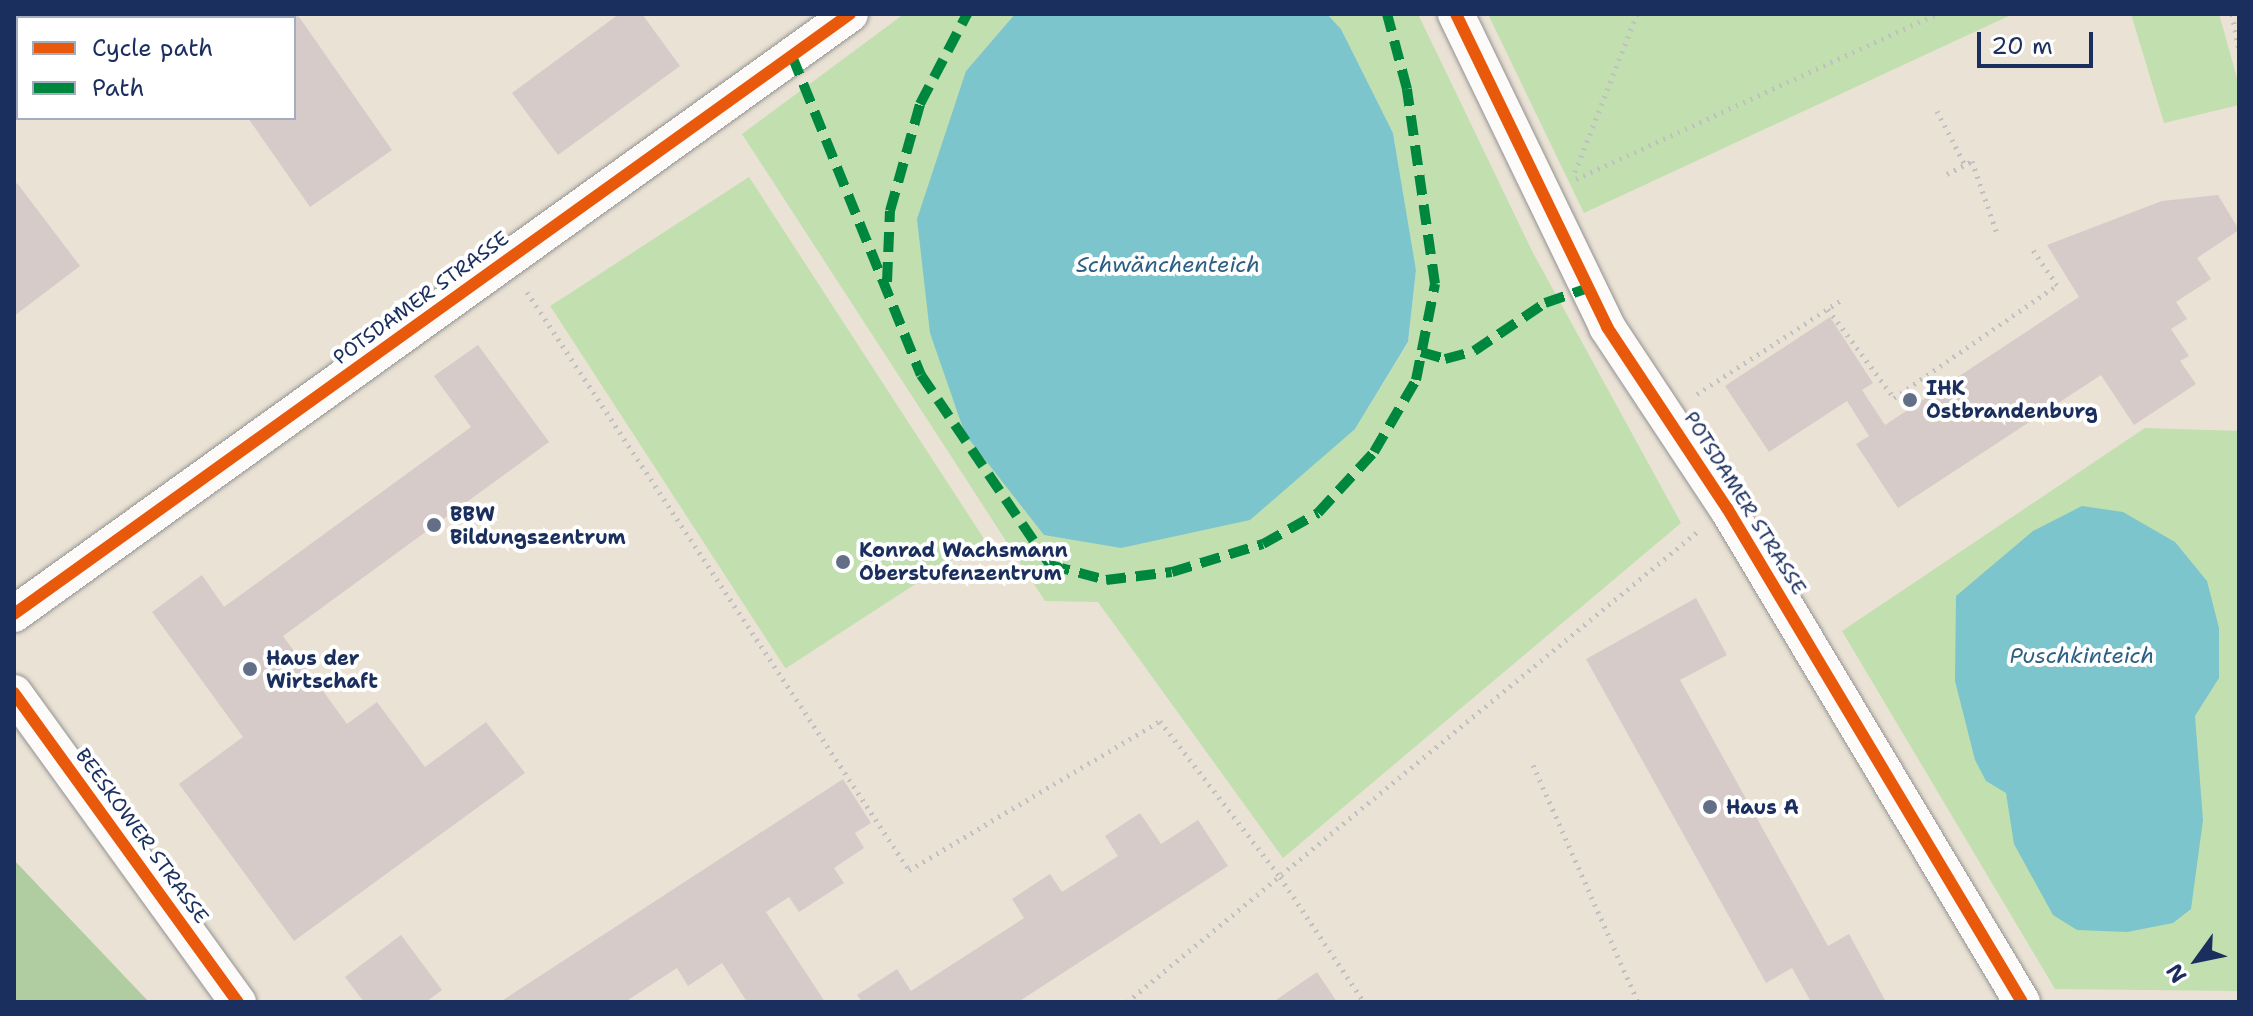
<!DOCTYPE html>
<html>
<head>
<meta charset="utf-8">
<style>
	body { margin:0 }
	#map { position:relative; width:2253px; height:1016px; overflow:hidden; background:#eae2d4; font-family:"Shantell Sans",sans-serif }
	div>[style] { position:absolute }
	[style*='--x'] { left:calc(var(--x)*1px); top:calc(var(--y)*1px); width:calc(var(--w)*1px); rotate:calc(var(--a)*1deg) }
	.green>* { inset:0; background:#c1dfaf; transform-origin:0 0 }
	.forest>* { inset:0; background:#b0cda2 }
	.water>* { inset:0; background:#7dc5cd }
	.building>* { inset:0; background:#d7cbca }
	.path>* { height:5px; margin-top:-2.5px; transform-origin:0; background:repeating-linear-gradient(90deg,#c0c0c2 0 2px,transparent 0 8px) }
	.roads { filter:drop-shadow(0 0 2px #939293) drop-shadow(0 0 2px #939293) }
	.street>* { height:36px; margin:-18px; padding:0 18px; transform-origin:18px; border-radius:18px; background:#fcfbf9 }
	.quiet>* { height:10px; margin-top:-5px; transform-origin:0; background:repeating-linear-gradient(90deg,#00873e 0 20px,transparent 0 30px) }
	.cycleway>* { height:12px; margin:-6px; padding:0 6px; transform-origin:6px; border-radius:6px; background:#e8590c }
	.dots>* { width:22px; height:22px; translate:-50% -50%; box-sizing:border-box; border:4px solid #fff; border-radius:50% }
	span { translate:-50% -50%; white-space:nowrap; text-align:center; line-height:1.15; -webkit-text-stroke:8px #fff; paint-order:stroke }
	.street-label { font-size:20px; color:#1b2f5e }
	.poi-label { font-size:20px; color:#1b2f5e; font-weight:700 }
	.left { translate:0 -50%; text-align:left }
	.water-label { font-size:22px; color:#2d5f84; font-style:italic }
	.frame { position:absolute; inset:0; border:16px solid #1b2f5e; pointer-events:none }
	.legend { position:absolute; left:16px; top:16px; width:280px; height:104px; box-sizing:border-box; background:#fff; border:2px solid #a4acbf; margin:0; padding:10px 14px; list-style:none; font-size:24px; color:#1b2f5e }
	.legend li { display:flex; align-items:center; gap:16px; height:40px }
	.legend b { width:40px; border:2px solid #a4acbf }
	.north { position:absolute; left:2157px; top:920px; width:80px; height:80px; -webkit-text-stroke:6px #fff; paint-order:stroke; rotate:237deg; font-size:22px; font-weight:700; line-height:32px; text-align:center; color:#1b2f5e }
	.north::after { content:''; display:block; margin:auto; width:28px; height:36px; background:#1b2f5e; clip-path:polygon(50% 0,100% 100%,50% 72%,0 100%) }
	.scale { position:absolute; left:1977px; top:32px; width:116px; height:36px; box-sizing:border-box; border:4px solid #1b2f5e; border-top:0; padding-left:10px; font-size:24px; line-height:28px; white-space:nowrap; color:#1b2f5e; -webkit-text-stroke:6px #fff; paint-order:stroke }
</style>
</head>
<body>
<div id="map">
	<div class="green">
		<div style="clip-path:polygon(904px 14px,1015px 14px,966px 71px,1355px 429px,1408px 343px,1416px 270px,1393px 133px,1341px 29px,1327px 14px,1418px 14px,1532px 251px,1681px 523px,1283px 858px,1098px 602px,1045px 601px,742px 134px)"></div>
		<div style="clip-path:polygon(1488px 14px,2013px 14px,1584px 213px)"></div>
		<div style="clip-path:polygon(2131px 14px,2219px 14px,2239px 85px,2239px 105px,2164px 123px)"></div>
		<div style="left:749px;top:177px;width:432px;height:237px;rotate:57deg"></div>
		<div style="clip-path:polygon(2145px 428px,2239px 431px,2239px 991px,2055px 989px,1842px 631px)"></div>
	</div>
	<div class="forest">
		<div style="clip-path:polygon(14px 860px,149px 1002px,14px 1002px)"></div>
	</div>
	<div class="water">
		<div style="clip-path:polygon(1015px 14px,1327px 14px,1341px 29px,1393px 133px,1416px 270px,1408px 342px,1355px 429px,1250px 520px,1121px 548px,1044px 535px,965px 434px,930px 333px,917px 219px,966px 71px)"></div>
		<div style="clip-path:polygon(2082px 506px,2123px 512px,2175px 542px,2207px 581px,2219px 628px,2219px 678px,2195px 716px,2203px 820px,2191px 909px,2173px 923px,2127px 932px,2077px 930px,2053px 915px,2014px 844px,2006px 793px,1986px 781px,1975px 760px,1955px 681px,1956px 596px,2033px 531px)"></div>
	</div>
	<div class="building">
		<div style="clip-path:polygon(14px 14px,151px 14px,154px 18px,18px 18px,18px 31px)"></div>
		<div style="clip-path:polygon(297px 14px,392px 150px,310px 207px,248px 118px,294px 118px,294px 18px,285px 18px)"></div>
		<div style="clip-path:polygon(619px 14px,642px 14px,680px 66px,558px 155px,512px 93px)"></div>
		<div style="clip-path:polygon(17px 183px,80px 266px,14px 316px,14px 186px)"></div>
		<div style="clip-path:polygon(2218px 195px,2239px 230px,2197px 258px,2211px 279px,2176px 302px,2187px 319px,2171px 329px,2189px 356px,2180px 361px,2196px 384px,2134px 425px,2101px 375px,1898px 508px,1856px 444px,1869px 436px,1847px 401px,1769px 452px,1725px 386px,1830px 317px,1873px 383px,1862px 390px,1885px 425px,2079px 297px,2047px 245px,2162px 201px)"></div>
		<div style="clip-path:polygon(478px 345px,549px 442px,283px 636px,347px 724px,377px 702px,425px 767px,486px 722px,525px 773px,294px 941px,179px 784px,243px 737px,152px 612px,202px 575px,224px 607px,471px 427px,434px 376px)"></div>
		<div style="clip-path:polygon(1696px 598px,1727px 655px,1680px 680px,1828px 946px,1849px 934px,1886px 1002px,1811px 1002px,1792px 968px,1766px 983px,1586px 659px)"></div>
		<div style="clip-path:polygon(843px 779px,871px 823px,855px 833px,864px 848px,834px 868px,844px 883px,799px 912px,789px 897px,766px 912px,825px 1002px,747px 1002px,722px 963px,688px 986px,677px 968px,625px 1002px,500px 1002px)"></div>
		<div style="clip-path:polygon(1140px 813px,1161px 844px,1198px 820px,1228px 866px,1018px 1002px,862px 1002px,857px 995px,897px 969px,911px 991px,1024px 918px,1012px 899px,1050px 874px,1062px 892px,1118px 856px,1105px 836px)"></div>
		<div style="clip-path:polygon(401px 935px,442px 990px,426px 1002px,364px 1002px,345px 977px)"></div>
		<div style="clip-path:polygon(1317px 972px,1337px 1002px,1273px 1002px)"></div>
	</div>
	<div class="path">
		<div style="--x:2232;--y:14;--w:36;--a:79"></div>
		<div style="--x:1937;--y:111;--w:61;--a:62.6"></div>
		<div style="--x:1575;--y:172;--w:170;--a:-68.6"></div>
		<div style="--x:1947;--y:174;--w:28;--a:-27"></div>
		<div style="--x:1972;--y:161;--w:79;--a:70.9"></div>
		<div style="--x:1576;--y:179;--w:396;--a:-24.6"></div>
		<div style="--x:527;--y:292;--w:693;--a:56.54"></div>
		<div style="--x:909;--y:870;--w:292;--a:-30.7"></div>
		<div style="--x:1160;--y:721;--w:197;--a:52.4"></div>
		<div style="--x:1280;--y:877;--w:151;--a:56.1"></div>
		<div style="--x:1828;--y:309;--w:111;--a:53.4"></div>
		<div style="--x:1894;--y:398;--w:198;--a:-34.7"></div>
		<div style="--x:2057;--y:285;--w:46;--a:-124.4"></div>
		<div style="--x:1697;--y:394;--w:174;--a:-33.1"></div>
		<div style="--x:1533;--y:765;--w:259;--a:66.1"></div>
		<div style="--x:1127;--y:1002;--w:739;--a:-39.51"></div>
	</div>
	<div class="roads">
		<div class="street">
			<div style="--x:1456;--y:14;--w:348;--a:64.2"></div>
			<div style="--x:1607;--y:327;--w:217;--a:56.5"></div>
			<div style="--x:1727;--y:508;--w:575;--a:59.16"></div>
			<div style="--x:14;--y:614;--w:1029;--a:-35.67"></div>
			<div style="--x:14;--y:693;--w:382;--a:54.1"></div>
		</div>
	</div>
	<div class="quiet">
		<div style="--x:792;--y:56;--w:344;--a:68"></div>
		<div style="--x:921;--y:375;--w:230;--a:55.8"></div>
		<div style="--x:1050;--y:565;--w:58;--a:15"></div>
		<div style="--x:1106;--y:580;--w:66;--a:-6.9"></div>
		<div style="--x:1172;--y:572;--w:95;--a:-17.1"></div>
		<div style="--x:1263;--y:544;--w:63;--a:-29.4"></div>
		<div style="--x:1318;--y:513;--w:83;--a:-47.4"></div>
		<div style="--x:1374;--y:452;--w:83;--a:-59.7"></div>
		<div style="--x:1416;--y:380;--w:98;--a:-78.8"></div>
		<div style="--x:1435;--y:284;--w:197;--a:-98.2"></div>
		<div style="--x:1407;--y:89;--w:78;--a:-104.9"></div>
		<div style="--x:887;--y:282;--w:71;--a:-87.6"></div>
		<div style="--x:890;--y:211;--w:111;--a:-74.3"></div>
		<div style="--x:920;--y:104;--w:102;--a:-62.4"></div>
		<div style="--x:1421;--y:352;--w:25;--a:16"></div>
		<div style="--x:1445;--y:359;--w:30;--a:-15"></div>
		<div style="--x:1474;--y:351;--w:86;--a:-34.1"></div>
		<div style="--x:1545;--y:303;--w:46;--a:-19.2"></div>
	</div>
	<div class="cycleway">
		<div style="--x:1456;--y:14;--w:348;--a:64.2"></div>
		<div style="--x:1607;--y:327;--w:217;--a:56.5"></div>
		<div style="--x:1727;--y:508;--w:575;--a:59.16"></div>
		<div style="--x:14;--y:614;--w:1029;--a:-35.67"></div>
		<div style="--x:14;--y:693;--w:382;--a:54.1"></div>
	</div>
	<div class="dots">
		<div style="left:1910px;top:400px;background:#636e87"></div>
		<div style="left:434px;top:525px;background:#636e87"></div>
		<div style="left:843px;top:562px;background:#636e87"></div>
		<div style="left:250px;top:669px;background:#636e87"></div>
		<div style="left:1710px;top:807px;background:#636e87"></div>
	</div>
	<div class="street-label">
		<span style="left:421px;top:298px;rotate:-36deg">POTSDAMER STRASSE</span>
		<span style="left:1745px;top:503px;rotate:58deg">POTSDAMER STRASSE</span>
		<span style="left:142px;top:836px;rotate:54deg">BEESKOWER STRASSE</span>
	</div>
	<div class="poi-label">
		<span class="left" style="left:1926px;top:400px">IHK<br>Ostbrandenburg</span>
		<span class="left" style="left:450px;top:526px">BBW<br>Bildungszentrum</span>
		<span class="left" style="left:859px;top:562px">Konrad Wachsmann<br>Oberstufenzentrum</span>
		<span class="left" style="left:266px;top:670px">Haus der<br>Wirtschaft</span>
		<span class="left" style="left:1726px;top:807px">Haus A</span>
	</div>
	<div class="water-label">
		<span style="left:1168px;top:265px">Schwänchenteich</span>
		<span style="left:2082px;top:656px">Puschkinteich</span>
	</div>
	<div class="frame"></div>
	<ul class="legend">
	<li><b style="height:10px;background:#e8590c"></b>Cycle path</li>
	<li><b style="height:10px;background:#00873e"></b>Path</li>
	</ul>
	<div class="north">N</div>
	<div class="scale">20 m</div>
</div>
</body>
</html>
